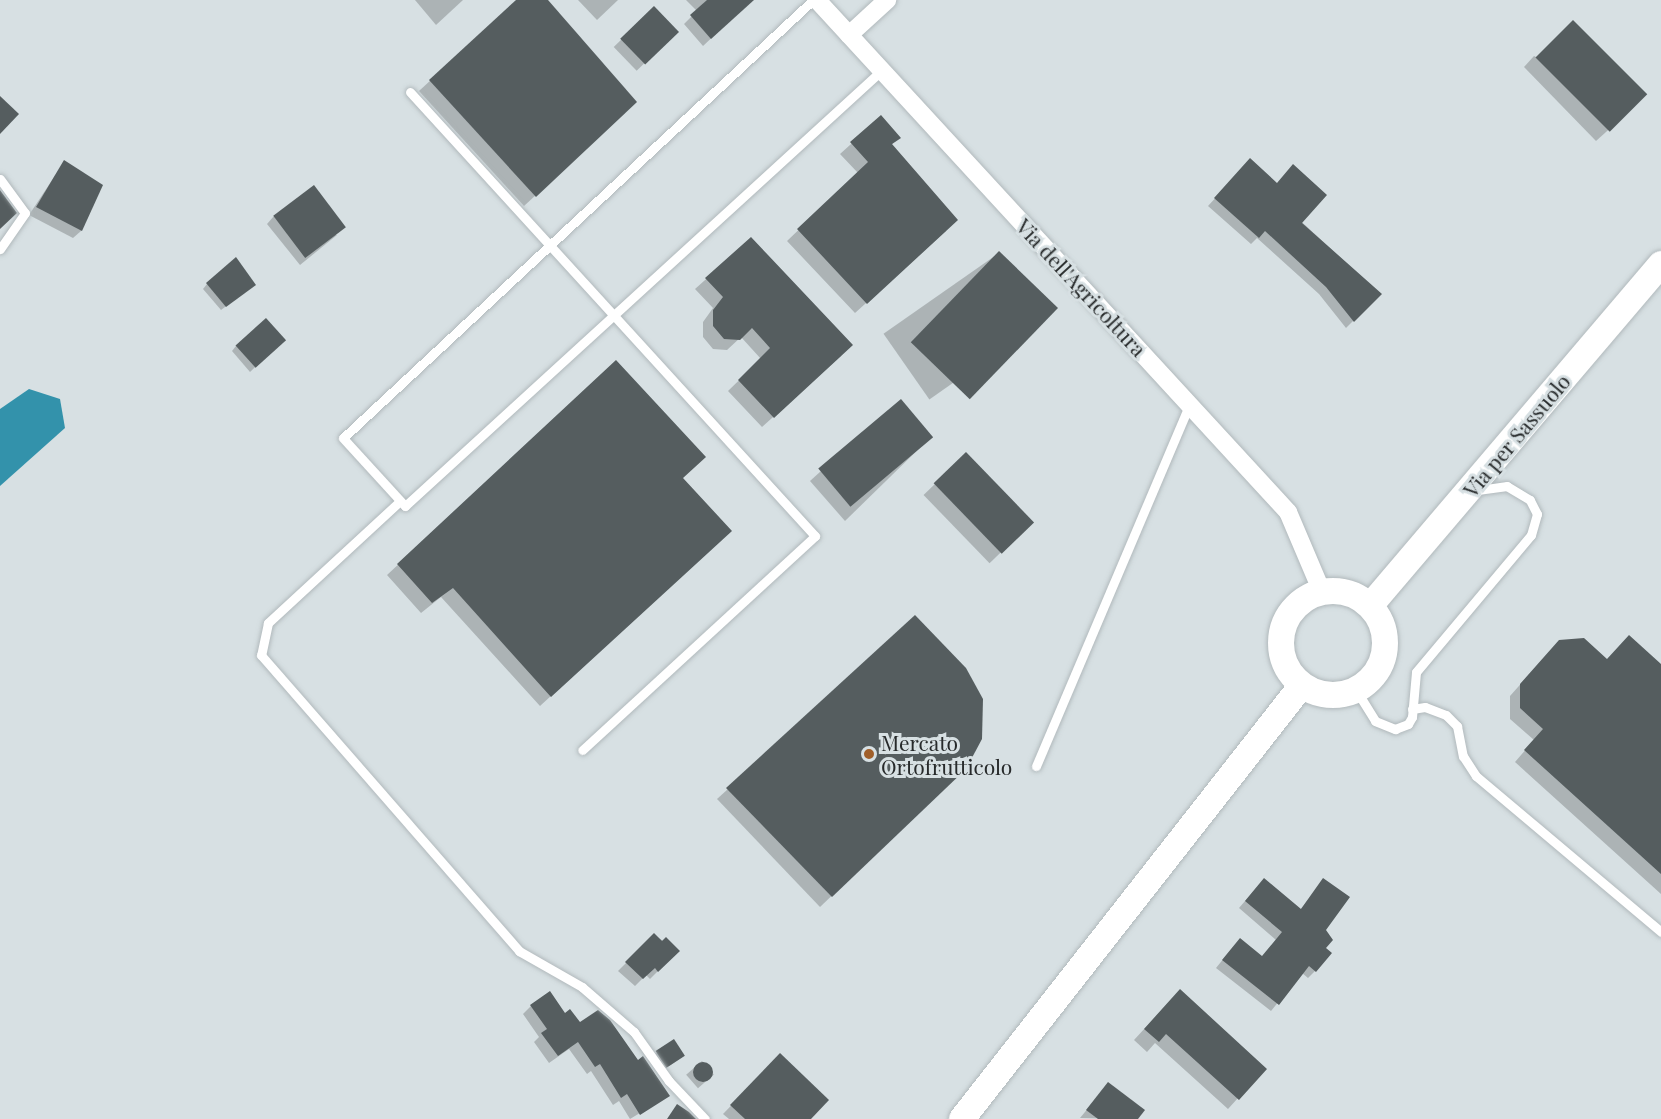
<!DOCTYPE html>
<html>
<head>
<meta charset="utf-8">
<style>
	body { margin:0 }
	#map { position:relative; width:1661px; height:1119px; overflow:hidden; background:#d7e0e3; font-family:"Playfair Display",serif }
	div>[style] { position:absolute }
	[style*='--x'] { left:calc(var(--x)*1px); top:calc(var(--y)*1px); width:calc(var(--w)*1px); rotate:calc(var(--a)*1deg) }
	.water>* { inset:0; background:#3392ab }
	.shadow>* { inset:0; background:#0003; transform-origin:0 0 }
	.building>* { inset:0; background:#555d5f; transform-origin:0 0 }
	.round { border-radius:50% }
	.roads { filter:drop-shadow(0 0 2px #b1b9bc) drop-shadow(0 0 2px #b1b9bc) }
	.service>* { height:9px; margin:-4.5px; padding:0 4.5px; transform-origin:4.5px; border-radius:4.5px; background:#fff }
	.minor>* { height:18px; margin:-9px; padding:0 9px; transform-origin:9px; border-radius:9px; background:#fff }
	.secondary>* { height:26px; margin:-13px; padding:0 13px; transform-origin:13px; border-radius:13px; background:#fff }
	.secondary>.ring { margin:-13px; padding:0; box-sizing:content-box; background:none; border:26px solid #fff; border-radius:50% }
	.dots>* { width:16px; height:16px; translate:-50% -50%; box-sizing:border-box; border:3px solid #d7e0e3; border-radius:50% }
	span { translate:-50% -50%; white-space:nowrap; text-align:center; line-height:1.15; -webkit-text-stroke:6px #d7e0e3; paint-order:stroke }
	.street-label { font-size:21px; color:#272a2b }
	.poi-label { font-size:21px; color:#272a2b }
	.left { translate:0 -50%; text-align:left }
</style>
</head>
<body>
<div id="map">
	<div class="water">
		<div style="clip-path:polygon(29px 389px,60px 399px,65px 428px,0 486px,0 409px)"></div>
	</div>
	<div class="shadow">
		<div style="clip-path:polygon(415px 0,463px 0,436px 25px)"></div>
		<div style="clip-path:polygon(518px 0,546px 0,625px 113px,524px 206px,419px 91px)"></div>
		<div style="clip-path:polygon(578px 0,618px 0,597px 20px)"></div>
		<div style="clip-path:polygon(686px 0,752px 0,703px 46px,684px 24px,697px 11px)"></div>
		<div style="left:654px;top:8px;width:33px;height:56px;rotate:46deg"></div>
		<div style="clip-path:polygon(1534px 56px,1635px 106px,1596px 141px,1524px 67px)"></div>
		<div style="clip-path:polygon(881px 117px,899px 138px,891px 145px,946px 231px,855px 313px,787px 241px,858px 173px,840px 154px)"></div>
		<div style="clip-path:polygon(64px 162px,101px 186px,81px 231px,73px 238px,29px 215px)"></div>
		<div style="clip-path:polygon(1243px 168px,1380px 294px,1346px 328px,1319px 294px,1257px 238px,1251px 244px,1208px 206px)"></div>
		<div style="clip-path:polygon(274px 216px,337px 235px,300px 265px,267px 224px)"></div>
		<div style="clip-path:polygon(751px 239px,841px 356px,762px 427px,728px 391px,761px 359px,741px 337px,727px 350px,713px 349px,703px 337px,703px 322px,713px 308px,695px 289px)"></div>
		<div style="left:999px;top:253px;width:80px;height:141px;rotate:55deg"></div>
		<div style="clip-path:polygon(207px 284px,249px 289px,221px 310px,203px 289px)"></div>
		<div style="clip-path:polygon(284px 340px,250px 372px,232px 351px,236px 346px)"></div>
		<div style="clip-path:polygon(616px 362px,719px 542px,540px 706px,441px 597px,421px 613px,387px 575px)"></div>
		<div style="clip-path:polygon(931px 437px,845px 521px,810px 481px,821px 471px)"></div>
		<div style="left:966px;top:454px;width:95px;height:59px;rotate:46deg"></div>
		<div style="clip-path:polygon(1549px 652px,1661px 666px,1661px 894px,1515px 762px,1534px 740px,1510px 719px,1510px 696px)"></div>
		<div style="clip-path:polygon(954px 779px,820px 907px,717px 799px,728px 789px)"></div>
		<div style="clip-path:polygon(1324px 880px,1324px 948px,1315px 971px,1308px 978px,1302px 973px,1271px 1011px,1216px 968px,1233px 947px,1262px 957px,1276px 940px,1239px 908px,1257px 887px,1300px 910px)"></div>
		<div style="clip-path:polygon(654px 935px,678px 951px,650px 979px,646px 975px,635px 986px,618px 971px)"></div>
		<div style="clip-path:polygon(1169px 1002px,1238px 1098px,1228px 1109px,1155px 1043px,1147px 1052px,1134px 1040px)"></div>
		<div style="clip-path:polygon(531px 1006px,565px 1015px,637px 1062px,668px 1096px,630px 1119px,619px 1101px,613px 1105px,591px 1071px,587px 1074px,569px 1049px,549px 1063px,534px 1042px,539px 1037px,523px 1014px)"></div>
		<div style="left:674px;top:1041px;width:18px;height:27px;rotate:56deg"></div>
		<div style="clip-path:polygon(780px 1055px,809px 1119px,729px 1119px,723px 1114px)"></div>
		<div style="left:702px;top:1061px;width:18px;height:21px;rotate:49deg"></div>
		<div style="clip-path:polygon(1108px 1084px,1136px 1119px,1080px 1118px)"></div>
	</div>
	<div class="building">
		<div style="clip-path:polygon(516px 0,548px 0,637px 102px,536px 197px,429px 80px)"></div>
		<div style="clip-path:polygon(707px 0,754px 0,711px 39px,690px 15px)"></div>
		<div style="left:654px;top:6px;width:36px;height:47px;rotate:46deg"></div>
		<div style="left:1573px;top:20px;width:105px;height:53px;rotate:45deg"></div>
		<div style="clip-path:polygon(0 96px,19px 114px,0 134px)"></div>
		<div style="clip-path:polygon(881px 115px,901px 138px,892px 144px,958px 220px,867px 304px,797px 229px,868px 162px,850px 142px)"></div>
		<div style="clip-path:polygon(1250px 158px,1277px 183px,1293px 164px,1327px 195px,1302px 223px,1382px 294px,1354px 322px,1326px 287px,1265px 231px,1259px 238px,1214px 198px)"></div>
		<div style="clip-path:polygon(64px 160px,103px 185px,82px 231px,36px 207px)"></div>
		<div style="left:314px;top:185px;width:53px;height:51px;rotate:53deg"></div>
		<div style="clip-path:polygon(0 190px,17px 213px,0 229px)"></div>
		<div style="clip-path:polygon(751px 237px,853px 345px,774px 418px,738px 380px,770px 348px,752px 328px,740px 340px,724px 339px,713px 326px,713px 310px,723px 297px,705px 278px)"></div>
		<div style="left:999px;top:251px;width:82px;height:127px;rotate:44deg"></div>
		<div style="clip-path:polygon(236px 257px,256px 285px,226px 307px,206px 283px)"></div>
		<div style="left:266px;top:318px;width:30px;height:41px;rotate:48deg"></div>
		<div style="clip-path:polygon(616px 360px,706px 457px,683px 478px,732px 531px,551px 697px,453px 588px,432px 603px,397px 564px)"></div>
		<div style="left:901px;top:399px;width:50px;height:108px;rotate:50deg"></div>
		<div style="left:966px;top:452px;width:98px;height:45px;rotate:46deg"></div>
		<div style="clip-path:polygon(915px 615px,966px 668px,983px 699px,982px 739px,966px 769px,832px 897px,726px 788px)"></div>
		<div style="clip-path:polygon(1629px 635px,1661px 664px,1661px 874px,1524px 750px,1543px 729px,1520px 708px,1520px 684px,1559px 640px,1584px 638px,1607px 659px)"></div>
		<div style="clip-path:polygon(1264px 878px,1301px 909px,1323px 878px,1350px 897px,1326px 930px,1333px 940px,1326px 948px,1332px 953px,1316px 972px,1309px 966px,1279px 1005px,1222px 960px,1240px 938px,1262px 956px,1282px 932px,1245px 901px)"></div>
		<div style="clip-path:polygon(654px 933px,662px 941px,666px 937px,680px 951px,658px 972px,655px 968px,643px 979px,625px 962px)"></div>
		<div style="clip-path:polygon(1180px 989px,1267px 1069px,1239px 1100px,1166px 1034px,1159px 1042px,1144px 1029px)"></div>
		<div style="clip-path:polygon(550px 991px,565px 1013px,570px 1009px,580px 1022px,598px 1010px,610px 1020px,638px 1060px,643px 1056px,670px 1096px,640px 1115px,627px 1094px,621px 1098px,600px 1064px,595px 1067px,578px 1042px,558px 1056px,541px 1033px,547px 1029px,530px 1005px)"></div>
		<div style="left:674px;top:1039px;width:20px;height:22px;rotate:57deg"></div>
		<div style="clip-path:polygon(780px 1053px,829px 1100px,811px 1119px,745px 1119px,730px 1105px)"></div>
		<div class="round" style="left:693px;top:1062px;width:20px;height:20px"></div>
		<div style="clip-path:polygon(1108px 1082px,1145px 1110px,1138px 1119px,1098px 1119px,1086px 1110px)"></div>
		<div style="clip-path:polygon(677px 1104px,689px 1112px,696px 1119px,667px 1119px)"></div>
	</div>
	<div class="roads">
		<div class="service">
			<div style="--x:813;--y:0;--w:642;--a:137.02"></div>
			<div style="--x:343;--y:438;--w:92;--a:47.6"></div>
			<div style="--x:405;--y:506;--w:646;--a:-42.43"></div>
			<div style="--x:410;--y:92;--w:601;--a:47.63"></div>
			<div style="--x:815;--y:536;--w:316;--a:137.4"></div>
			<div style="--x:0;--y:179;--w:42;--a:53.7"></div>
			<div style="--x:25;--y:213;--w:44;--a:124.8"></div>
			<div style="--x:400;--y:501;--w:180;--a:137.3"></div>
			<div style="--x:268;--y:623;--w:33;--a:102"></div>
			<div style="--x:261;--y:655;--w:393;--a:48.9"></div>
			<div style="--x:519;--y:951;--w:73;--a:29.7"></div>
			<div style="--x:582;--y:987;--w:69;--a:40.9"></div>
			<div style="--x:634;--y:1032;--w:60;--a:54.5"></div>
			<div style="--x:669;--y:1081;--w:52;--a:46.5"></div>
			<div style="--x:1356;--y:690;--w:36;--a:58"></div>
			<div style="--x:1375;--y:721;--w:22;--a:22"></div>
			<div style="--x:1395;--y:729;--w:14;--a:-21"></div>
			<div style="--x:1408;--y:724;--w:8;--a:-60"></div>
			<div style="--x:1412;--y:717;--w:45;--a:-84.9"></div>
			<div style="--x:1416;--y:672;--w:179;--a:-50"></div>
			<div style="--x:1531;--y:535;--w:22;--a:-74"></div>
			<div style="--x:1537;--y:514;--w:16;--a:-117"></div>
			<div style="--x:1530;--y:500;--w:27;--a:-149"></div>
			<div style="--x:1507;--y:486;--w:28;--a:172"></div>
			<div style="--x:1412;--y:709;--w:13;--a:-9"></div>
			<div style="--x:1425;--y:707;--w:22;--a:21"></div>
			<div style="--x:1446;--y:715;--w:16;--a:45"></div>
			<div style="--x:1457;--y:726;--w:31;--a:79"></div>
			<div style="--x:1463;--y:756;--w:24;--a:57"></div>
			<div style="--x:1476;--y:776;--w:242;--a:40.1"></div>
			<div style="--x:1036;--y:766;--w:394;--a:-67"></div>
		</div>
		<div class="minor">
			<div style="--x:817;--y:0;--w:696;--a:47.39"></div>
			<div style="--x:1288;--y:512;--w:87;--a:67"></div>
			<div style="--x:849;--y:35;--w:52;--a:-42.6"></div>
		</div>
		<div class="secondary">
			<div class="ring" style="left:1281px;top:591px;width:78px;height:78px"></div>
			<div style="--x:1370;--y:606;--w:449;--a:-49.6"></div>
			<div style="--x:962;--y:1119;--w:551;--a:-51.92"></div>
		</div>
	</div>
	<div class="dots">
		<div style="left:869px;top:754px;background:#a05f2a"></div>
	</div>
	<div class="street-label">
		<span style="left:1082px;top:287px;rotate:47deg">Via dell'Agricoltura</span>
		<span style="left:1516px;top:435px;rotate:-50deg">Via per Sassuolo</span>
	</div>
	<div class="poi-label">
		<span class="left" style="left:881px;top:754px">Mercato<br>Ortofrutticolo</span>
	</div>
</div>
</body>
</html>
